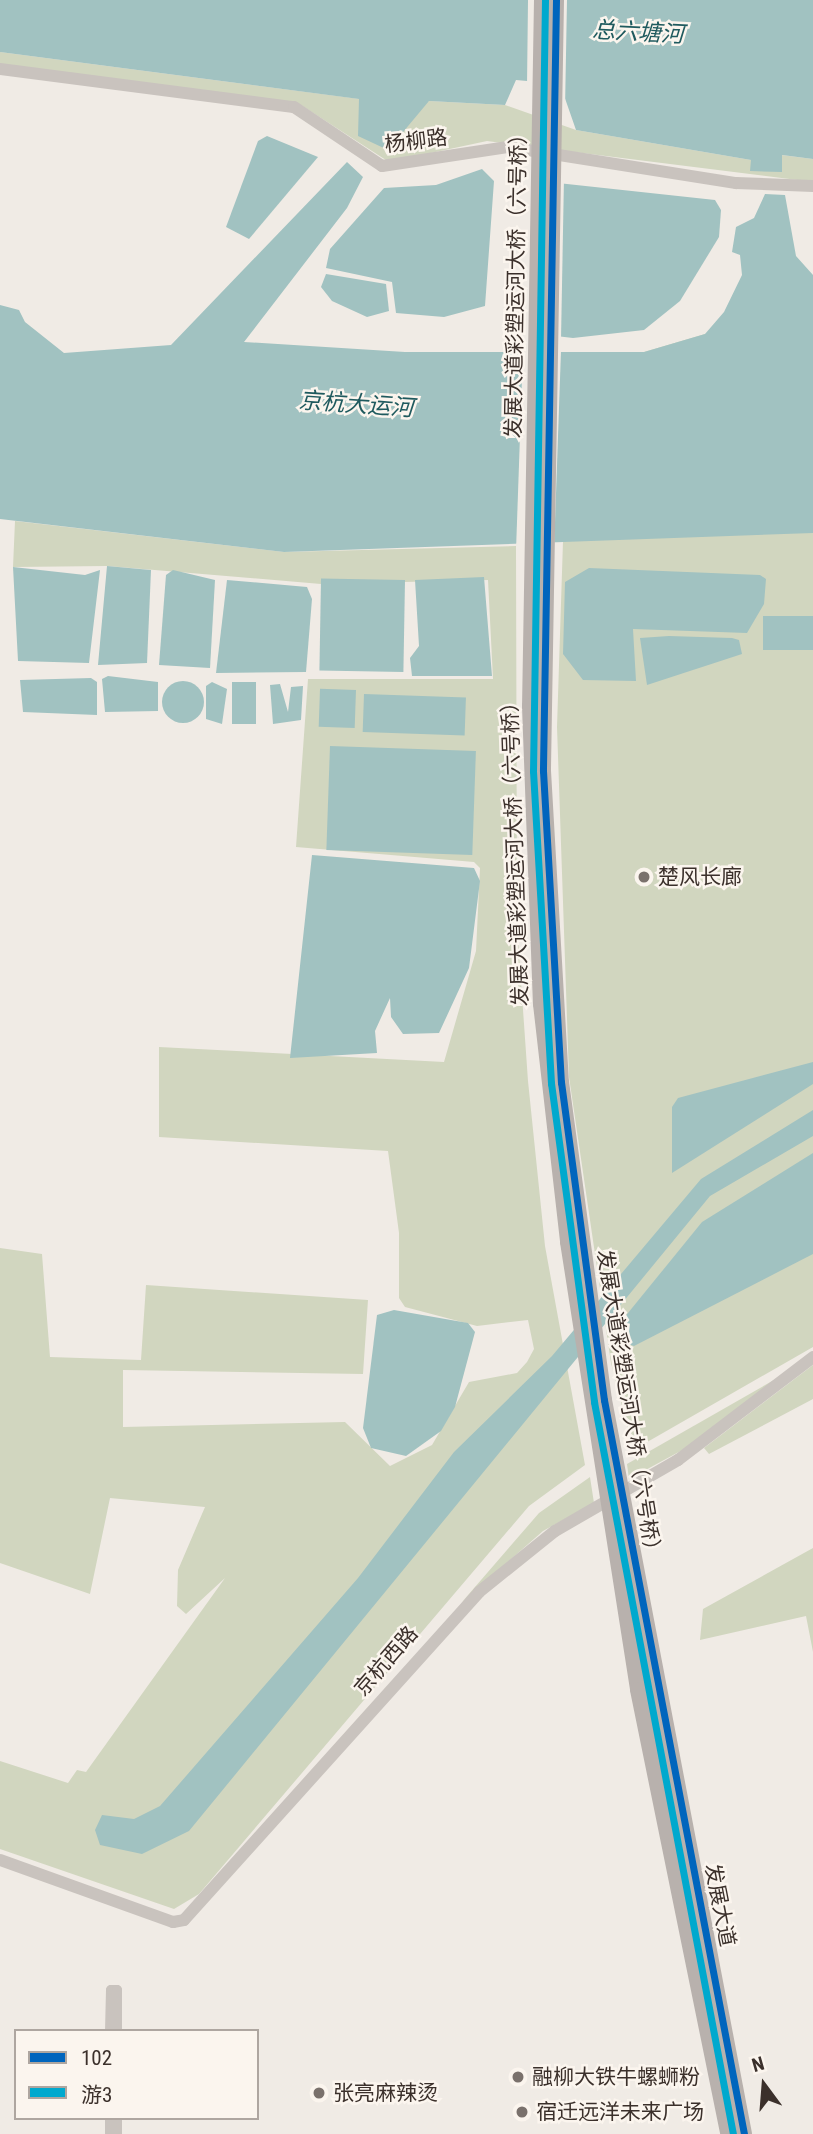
<!DOCTYPE html>
<html>
<head>
<meta charset="utf-8">
<style>
	body { margin:0 }
	#map { position:relative; width:813px; height:2134px; overflow:hidden; background:#f0ebe5; font-family:"Roboto Condensed","Noto Sans SC",sans-serif }
	div>[style] { position:absolute }
	[style*='--x'] { left:calc(var(--x)*1px); top:calc(var(--y)*1px); width:calc(var(--w)*1px); rotate:calc(var(--a)*1deg) }
	.green>* { inset:0; background:#d1d6bf }
	.water>* { inset:0; background:#a1c2c1; transform-origin:0 0 }
	.round { border-radius:50% }
	.pier>* { inset:0; background:#f0ebe5; transform-origin:0 0 }
	.minor>* { height:10px; margin:-5px; padding:0 5px; transform-origin:5px; border-radius:5px; background:#c9c3be }
	.tertiary>* { height:12px; margin:-6px; padding:0 6px; transform-origin:6px; border-radius:6px; background:#c9c3be }
	.primary>* { height:16px; margin:-8px; padding:0 8px; transform-origin:8px; border-radius:8px; background:#b8b1ad }
	.bus-1>* { height:7px; margin:-3.5px; padding:0 3.5px; transform-origin:3.5px; border-radius:3.5px; background:#0065bd }
	.bus-2>* { height:7px; margin:-3.5px; padding:0 3.5px; transform-origin:3.5px; border-radius:3.5px; background:#00a9ce }
	.dots>* { width:19px; height:19px; translate:-50% -50%; box-sizing:border-box; border:4px solid #fbf5ee; border-radius:50% }
	span { translate:-50% -50%; white-space:nowrap; text-align:center; line-height:1.15; -webkit-text-stroke:5px #fbf5ee; paint-order:stroke }
	.street-label { font-size:21px; color:#3b302b }
	.poi-label { font-size:21px; color:#3b302b }
	.left { translate:0 -50%; text-align:left }
	.water-label { font-size:23px; color:#1f5a5e; font-style:italic }
	.legend { position:absolute; left:14px; top:2029px; width:245px; height:91px; box-sizing:border-box; background:#fbf5ee; border:2px solid #aea6a0; margin:0; padding:9px 12px; list-style:none; font-size:21px; color:#3b302b }
	.legend li { display:flex; align-items:center; gap:14px; height:35px }
	.legend b { width:35px; border:2px solid #aea6a0 }
	.north { position:absolute; left:729px; top:2050px; width:70px; height:70px; -webkit-text-stroke:5px #fbf5ee; paint-order:stroke; rotate:344deg; font-size:19px; font-weight:700; line-height:28px; text-align:center; color:#3b302b }
	.north::after { content:''; display:block; margin:auto; width:24px; height:32px; background:#3b302b; clip-path:polygon(50% 0,100% 100%,50% 72%,0 100%) }
</style>
</head>
<body>
<div id="map">
	<div class="green">
		<div style="clip-path:polygon(0 52px,360px 99px,359px 136px,429px 101px,505px 105px,576px 130px,751px 160px,751px 171px,781px 155px,813px 159px,813px 182px,487px 141px,389px 162px,301px 105px,0 67px)"></div>
		<div style="clip-path:polygon(813px 286px,813px 1347px,642px 1445px,628px 1430px,611px 1363px,569px 1077px,557px 727px,569px 355px,644px 352px,705px 334px)"></div>
		<div style="clip-path:polygon(15px 521px,284px 552px,516px 546px,517px 924px,528px 1081px,545px 1246px,585px 1465px,529px 1506px,199px 1894px,174px 1909px,0 1849px,0 1761px,68px 1783px,77px 1770px,86px 1772px,225px 1578px,186px 1614px,177px 1606px,178px 1570px,205px 1507px,110px 1498px,90px 1594px,0 1563px,0 1248px,42px 1254px,50px 1357px,141px 1360px,146px 1285px,368px 1300px,363px 1374px,123px 1370px,123px 1427px,345px 1422px,390px 1466px,432px 1445px,469px 1382px,517px 1373px,527px 1362px,534px 1349px,528px 1320px,477px 1326px,405px 1307px,399px 1298px,399px 1233px,388px 1151px,159px 1137px,159px 1047px,444px 1062px,476px 951px,480px 868px,474px 862px,296px 847px,308px 679px,493px 679px,488px 580px,321px 584px,107px 566px,13px 567px)"></div>
		<div style="clip-path:polygon(813px 1365px,813px 1399px,709px 1454px,704px 1448px)"></div>
		<div style="clip-path:polygon(781px 1376px,699px 1441px,629px 1479px,627px 1464px)"></div>
		<div style="clip-path:polygon(590px 1477px,594px 1503px,543px 1531px,462px 1602px,539px 1513px)"></div>
		<div style="clip-path:polygon(813px 1548px,813px 1652px,806px 1616px,700px 1640px,703px 1609px)"></div>
	</div>
	<div class="water">
		<div style="clip-path:polygon(0 0,813px 0,813px 159px,782px 155px,782px 172px,750px 171px,751px 160px,576px 130px,560px 84px,516px 80px,505px 105px,429px 101px,388px 150px,358px 136px,359px 99px,0 52px)"></div>
		<div style="clip-path:polygon(267px 136px,318px 157px,249px 239px,226px 227px,258px 141px)"></div>
		<div style="clip-path:polygon(347px 162px,363px 177px,347px 208px,244px 342px,405px 352px,644px 352px,705px 334px,724px 312px,742px 275px,740px 255px,732px 252px,736px 227px,754px 218px,765px 194px,785px 195px,796px 256px,813px 275px,813px 533px,284px 552px,0 519px,0 305px,19px 310px,25px 322px,64px 353px,171px 345px)"></div>
		<div style="clip-path:polygon(482px 169px,494px 181px,485px 306px,444px 317px,396px 313px,392px 282px,326px 268px,330px 249px,384px 188px,436px 185px)"></div>
		<div style="clip-path:polygon(530px 180px,715px 200px,721px 210px,719px 237px,680px 301px,644px 330px,573px 338px,530px 333px)"></div>
		<div style="clip-path:polygon(326px 274px,386px 284px,389px 311px,367px 317px,332px 301px,321px 287px)"></div>
		<div style="clip-path:polygon(107px 566px,151px 570px,147px 663px,98px 665px)"></div>
		<div style="clip-path:polygon(13px 567px,85px 575px,100px 570px,89px 663px,18px 661px)"></div>
		<div style="clip-path:polygon(589px 568px,760px 575px,766px 579px,764px 604px,747px 633px,633px 629px,636px 681px,583px 680px,563px 654px,565px 582px)"></div>
		<div style="clip-path:polygon(173px 570px,215px 580px,210px 668px,159px 665px,166px 575px)"></div>
		<div style="clip-path:polygon(484px 577px,492px 676px,412px 676px,410px 658px,419px 646px,415px 580px)"></div>
		<div style="clip-path:polygon(227px 580px,307px 587px,312px 599px,306px 672px,216px 673px)"></div>
		<div style="left:405px;top:580px;width:92px;height:84px;rotate:91deg"></div>
		<div style="left:813px;top:616px;width:34px;height:50px;rotate:90deg"></div>
		<div style="clip-path:polygon(669px 636px,732px 638px,739px 640px,742px 654px,647px 685px,640px 638px)"></div>
		<div style="clip-path:polygon(108px 676px,158px 682px,158px 711px,105px 712px,102px 679px)"></div>
		<div style="clip-path:polygon(91px 678px,97px 682px,97px 715px,23px 712px,20px 680px)"></div>
		<div class="round" style="left:162px;top:681px;width:42px;height:42px"></div>
		<div style="clip-path:polygon(212px 682px,227px 689px,222px 724px,206px 719px,206px 686px)"></div>
		<div style="left:232px;top:682px;width:24px;height:42px"></div>
		<div style="clip-path:polygon(280px 684px,288px 712px,291px 687px,303px 686px,301px 720px,273px 724px,270px 685px)"></div>
		<div style="left:356px;top:690px;width:38px;height:36px;rotate:92deg"></div>
		<div style="left:364px;top:694px;width:102px;height:38px;rotate:2deg"></div>
		<div style="left:330px;top:746px;width:146px;height:104px;rotate:2deg"></div>
		<div style="clip-path:polygon(312px 855px,474px 868px,480px 881px,469px 968px,439px 1033px,403px 1034px,391px 1017px,390px 998px,375px 1031px,377px 1053px,290px 1058px)"></div>
		<div style="clip-path:polygon(813px 1062px,813px 1084px,672px 1173px,672px 1107px,678px 1098px)"></div>
		<div style="clip-path:polygon(813px 1110px,813px 1136px,710px 1196px,189px 1831px,142px 1854px,100px 1845px,95px 1830px,102px 1815px,134px 1819px,160px 1806px,358px 1578px,454px 1452px,552px 1356px,701px 1179px)"></div>
		<div style="clip-path:polygon(813px 1153px,813px 1254px,634px 1346px,625px 1343px,615px 1329px,702px 1222px)"></div>
		<div style="clip-path:polygon(394px 1310px,468px 1323px,475px 1332px,455px 1407px,441px 1431px,406px 1456px,371px 1448px,363px 1428px,377px 1315px)"></div>
	</div>
	<div class="pier">
		<div style="clip-path:polygon(528px 0,567px 0,565px 109px,558px 87px,527px 85px)"></div>
		<div style="clip-path:polygon(529px 176px,564px 177px,561px 340px,529px 336px,524px 328px)"></div>
		<div style="left:523px;top:350px;width:38px;height:199px;rotate:2deg"></div>
	</div>
	<div class="minor">
		<div style="--x:110;--y:2031;--w:41;--a:-88.6"></div>
		<div style="--x:111;--y:1990;--w:6;--a:0"></div>
		<div style="--x:117;--y:1990;--w:41;--a:90"></div>
		<div style="--x:117;--y:2118;--w:16;--a:90"></div>
		<div style="--x:110;--y:2134;--w:16;--a:-90"></div>
	</div>
	<div class="tertiary">
		<div style="--x:0;--y:69;--w:296;--a:7.4"></div>
		<div style="--x:294;--y:107;--w:106;--a:33.8"></div>
		<div style="--x:382;--y:166;--w:127;--a:-8.6"></div>
		<div style="--x:508;--y:147;--w:231;--a:9"></div>
		<div style="--x:736;--y:183;--w:77;--a:2.2"></div>
		<div style="--x:0;--y:1860;--w:184;--a:19.7"></div>
		<div style="--x:173;--y:1922;--w:11;--a:-10"></div>
		<div style="--x:184;--y:1920;--w:441;--a:-48"></div>
		<div style="--x:479;--y:1592;--w:97;--a:-38.8"></div>
		<div style="--x:555;--y:1531;--w:142;--a:-30"></div>
		<div style="--x:678;--y:1460;--w:170;--a:-37.3"></div>
	</div>
	<div class="primary">
		<div style="--x:542;--y:0;--w:706;--a:90.97"></div>
		<div style="--x:530;--y:706;--w:298;--a:87.9"></div>
		<div style="--x:541;--y:1004;--w:240;--a:83.5"></div>
		<div style="--x:568;--y:1242;--w:453;--a:81.1"></div>
		<div style="--x:638;--y:1690;--w:453;--a:78.5"></div>
		<div style="--x:556;--y:0;--w:771;--a:90.97"></div>
		<div style="--x:543;--y:771;--w:312;--a:86.7"></div>
		<div style="--x:561;--y:1082;--w:321;--a:82.3"></div>
		<div style="--x:604;--y:1400;--w:747;--a:79.2"></div>
	</div>
	<div class="bus-1">
		<div style="--x:556;--y:0;--w:771;--a:90.97"></div>
		<div style="--x:543;--y:771;--w:312;--a:86.7"></div>
		<div style="--x:561;--y:1082;--w:321;--a:82.3"></div>
		<div style="--x:604;--y:1400;--w:747;--a:79.2"></div>
	</div>
	<div class="bus-2">
		<div style="--x:545;--y:0;--w:771;--a:90.89"></div>
		<div style="--x:533;--y:771;--w:313;--a:86.7"></div>
		<div style="--x:551;--y:1083;--w:322;--a:82.3"></div>
		<div style="--x:594;--y:1402;--w:745;--a:79.25"></div>
	</div>
	<div class="dots">
		<div style="left:644px;top:877px;background:#7a716c"></div>
		<div style="left:518px;top:2077px;background:#7a716c"></div>
		<div style="left:319px;top:2093px;background:#7a716c"></div>
		<div style="left:522px;top:2112px;background:#7a716c"></div>
	</div>
	<div class="street-label">
		<span style="left:416px;top:141px;rotate:-7deg">杨柳路</span>
		<span style="left:516px;top:281px;rotate:-89deg">发展大道彩塑运河大桥（六号桥）</span>
		<span style="left:515px;top:849px;rotate:-92deg">发展大道彩塑运河大桥（六号桥）</span>
		<span style="left:629px;top:1405px;rotate:81deg">发展大道彩塑运河大桥（六号桥）</span>
		<span style="left:386px;top:1661px;rotate:-49deg">京杭西路</span>
		<span style="left:720px;top:1905px;rotate:79deg">发展大道</span>
	</div>
	<div class="poi-label">
		<span class="left" style="left:658px;top:877px">楚风长廊</span>
		<span class="left" style="left:532px;top:2077px">融柳大铁牛螺蛳粉</span>
		<span class="left" style="left:333px;top:2093px">张亮麻辣烫</span>
		<span class="left" style="left:536px;top:2112px">宿迁远洋未来广场</span>
	</div>
	<div class="water-label">
		<span style="left:638px;top:33px;rotate:3deg">总六塘河</span>
		<span style="left:356px;top:405px;rotate:4deg">京杭大运河</span>
	</div>
	<ul class="legend">
	<li><b style="height:9px;background:#0065bd"></b>102</li>
	<li><b style="height:9px;background:#00a9ce"></b>游3</li>
	</ul>
	<div class="north">N</div>
</div>
</body>
</html>
